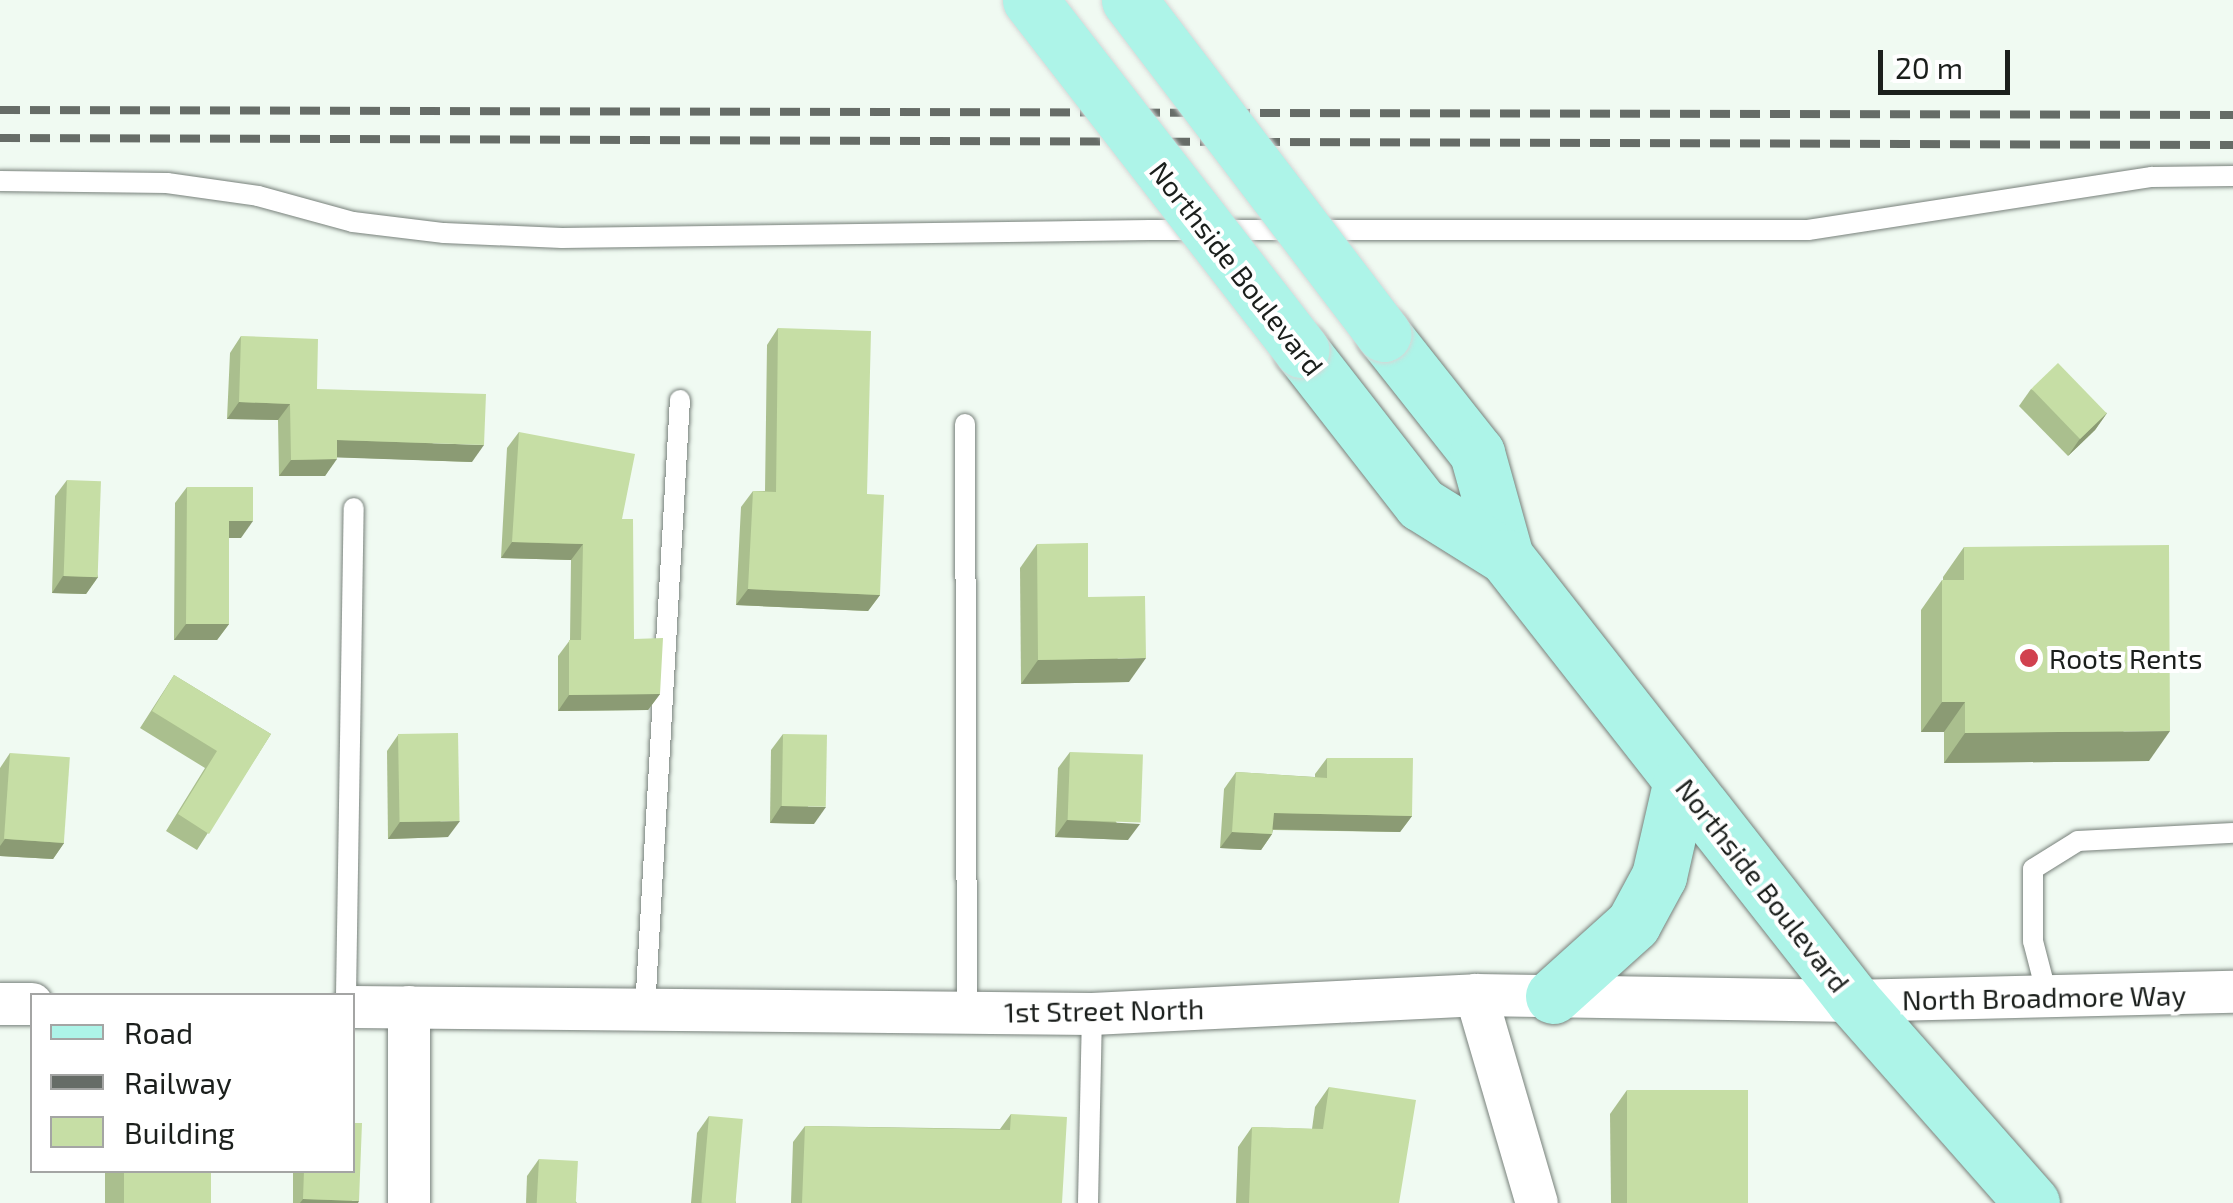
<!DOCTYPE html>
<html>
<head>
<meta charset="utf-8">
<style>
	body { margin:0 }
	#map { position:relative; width:2233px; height:1203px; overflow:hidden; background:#f0faf2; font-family:"Exo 2",sans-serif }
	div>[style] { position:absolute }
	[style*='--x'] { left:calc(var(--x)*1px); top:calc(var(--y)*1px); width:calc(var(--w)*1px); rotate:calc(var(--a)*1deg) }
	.roads { filter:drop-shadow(0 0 2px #78817b) drop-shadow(0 0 2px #78817b) }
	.service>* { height:20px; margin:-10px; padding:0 10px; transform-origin:10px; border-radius:10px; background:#fff }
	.minor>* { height:42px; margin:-21px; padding:0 21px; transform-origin:21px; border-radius:21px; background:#fff }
	.primary>* { height:55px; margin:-27.5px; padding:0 27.5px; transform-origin:27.5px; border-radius:27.5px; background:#adf4e8 }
	.rail>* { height:8px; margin-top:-4px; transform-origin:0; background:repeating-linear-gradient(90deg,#666c67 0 20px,transparent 0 30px) }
	.bridges { filter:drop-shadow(0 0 2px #d6d7d6) drop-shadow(0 0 2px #d6d7d6) }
	.primary-bridge>* { height:55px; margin:-27.5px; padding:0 27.5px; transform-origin:27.5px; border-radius:27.5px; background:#adf4e8 }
	.wall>* { inset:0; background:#aabf8e; transform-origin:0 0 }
	.shaded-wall>* { inset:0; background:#8b9b74 }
	.building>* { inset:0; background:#c6dea5; transform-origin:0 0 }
	.dots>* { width:28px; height:28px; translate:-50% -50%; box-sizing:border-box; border:5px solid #fff; border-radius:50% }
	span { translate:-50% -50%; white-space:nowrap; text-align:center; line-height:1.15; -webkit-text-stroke:8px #fff; paint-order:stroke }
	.street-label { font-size:28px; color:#1b1f1c }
	.poi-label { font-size:28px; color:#1b1f1c }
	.left { translate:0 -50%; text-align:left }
	.legend { position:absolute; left:30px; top:993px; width:325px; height:180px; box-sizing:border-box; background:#fff; border:2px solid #a4a5a4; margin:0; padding:12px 18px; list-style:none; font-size:30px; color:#1b1f1c }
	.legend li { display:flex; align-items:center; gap:20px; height:50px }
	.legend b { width:50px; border:2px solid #a4a5a4 }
	.scale { position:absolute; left:1878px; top:50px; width:132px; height:45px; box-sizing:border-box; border:5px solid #1b1f1c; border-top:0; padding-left:12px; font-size:30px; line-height:35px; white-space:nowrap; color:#1b1f1c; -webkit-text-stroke:8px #fff; paint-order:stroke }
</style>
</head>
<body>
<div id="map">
	<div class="roads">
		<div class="service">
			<div style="--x:0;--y:181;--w:167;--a:0.7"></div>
			<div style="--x:167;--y:183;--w:92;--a:8.1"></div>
			<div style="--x:258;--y:196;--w:98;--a:15.3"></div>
			<div style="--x:353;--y:222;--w:92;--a:6.9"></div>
			<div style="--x:444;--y:233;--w:118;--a:2.4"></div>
			<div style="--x:562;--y:238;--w:588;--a:-0.78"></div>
			<div style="--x:1150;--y:230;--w:658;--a:0"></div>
			<div style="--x:1808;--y:230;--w:348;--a:-8.8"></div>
			<div style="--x:2152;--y:177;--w:81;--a:-0.7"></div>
			<div style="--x:965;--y:424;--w:589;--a:89.81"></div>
			<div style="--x:346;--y:996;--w:488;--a:-89.1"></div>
			<div style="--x:2048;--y:999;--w:60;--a:-104.5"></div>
			<div style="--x:2033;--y:941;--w:72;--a:-90"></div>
			<div style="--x:2033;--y:869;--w:53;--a:-31.9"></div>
			<div style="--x:2078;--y:841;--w:155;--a:-3"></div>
			<div style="--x:645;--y:1010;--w:611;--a:-86.72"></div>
			<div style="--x:1088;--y:1203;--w:189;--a:-88.8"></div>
		</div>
		<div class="minor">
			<div style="--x:1476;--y:995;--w:217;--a:73.7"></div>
			<div style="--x:0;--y:1004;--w:32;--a:0"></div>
			<div style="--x:352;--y:1007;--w:740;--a:0.54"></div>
			<div style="--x:1092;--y:1014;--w:384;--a:-2.8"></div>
			<div style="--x:1476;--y:995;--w:378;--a:0.9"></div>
			<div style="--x:1854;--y:1001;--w:379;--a:-1.4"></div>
			<div style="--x:409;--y:1007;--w:196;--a:90"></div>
		</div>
		<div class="primary">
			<div style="--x:1383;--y:334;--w:152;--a:51.7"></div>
			<div style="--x:1477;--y:453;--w:108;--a:74.4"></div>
			<div style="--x:1301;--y:350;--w:195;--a:52.1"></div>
			<div style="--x:1421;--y:504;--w:100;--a:31.9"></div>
			<div style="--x:1506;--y:557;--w:564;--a:51.91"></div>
			<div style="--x:1854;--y:1001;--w:269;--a:48.6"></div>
			<div style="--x:1553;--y:996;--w:108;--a:-42"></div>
			<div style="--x:1633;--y:924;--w:55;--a:-61.6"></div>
			<div style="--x:1659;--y:876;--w:98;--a:-77.1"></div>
		</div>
	</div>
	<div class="rail">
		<div style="--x:0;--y:110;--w:2233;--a:0.13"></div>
		<div style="--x:0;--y:138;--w:2233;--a:0.18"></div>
	</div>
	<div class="bridges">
		<div class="primary-bridge">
			<div style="--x:1030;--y:0;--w:443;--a:52.2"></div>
			<div style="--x:1129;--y:0;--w:420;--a:52.7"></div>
		</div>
	</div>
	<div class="wall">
		<div style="clip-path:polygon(778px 328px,867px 494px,880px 595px,868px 611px,736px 605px,741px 507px,753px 491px,765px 491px,767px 345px)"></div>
		<div style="clip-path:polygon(241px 336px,317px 389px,472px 462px,337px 457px,325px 476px,279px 476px,278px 420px,227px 419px,230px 353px)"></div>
		<div style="clip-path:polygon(2031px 389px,2107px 413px,2095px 430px,2068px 456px,2019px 406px)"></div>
		<div style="clip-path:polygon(519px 432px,622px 519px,634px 639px,660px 694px,648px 710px,558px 711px,558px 656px,570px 640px,571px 560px,501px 558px,507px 448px)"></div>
		<div style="clip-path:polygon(67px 480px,98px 577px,86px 594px,52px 593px,55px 496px)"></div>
		<div style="clip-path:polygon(187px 487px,241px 538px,229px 538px,229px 624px,217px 640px,174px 640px,175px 503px)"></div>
		<div style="clip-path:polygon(1037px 544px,1088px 597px,1129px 682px,1021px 684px,1020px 568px)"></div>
		<div style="clip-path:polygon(1964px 547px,2149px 761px,1944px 763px,1944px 732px,1921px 732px,1921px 610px,1942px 580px,1943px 580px,1943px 577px)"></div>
		<div style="clip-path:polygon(174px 675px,271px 734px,197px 850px,166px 831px,205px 768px,140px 728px)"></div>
		<div style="clip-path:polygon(783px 734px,814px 824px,770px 823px,771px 750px)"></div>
		<div style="clip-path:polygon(398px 735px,448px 837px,388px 839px,387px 751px)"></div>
		<div style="clip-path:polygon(1070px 752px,1128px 840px,1055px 837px,1058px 768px)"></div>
		<div style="clip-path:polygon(10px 753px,64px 843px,53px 859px,0 856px,0 768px)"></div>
		<div style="clip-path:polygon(1327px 758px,1412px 816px,1400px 832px,1273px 830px,1272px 834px,1261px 850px,1220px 848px,1224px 789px,1236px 772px,1315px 777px,1315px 774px)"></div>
		<div style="clip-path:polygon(1329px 1087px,1399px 1203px,1236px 1203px,1238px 1147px,1252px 1127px,1312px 1129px,1315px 1107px)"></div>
		<div style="clip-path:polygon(1627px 1090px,1748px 1203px,1611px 1203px,1610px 1114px)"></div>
		<div style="clip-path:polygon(1011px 1114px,1062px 1203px,791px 1203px,793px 1142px,805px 1126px,1000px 1129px)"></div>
		<div style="clip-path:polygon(709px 1116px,736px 1203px,691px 1203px,697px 1133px)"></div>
		<div style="clip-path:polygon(539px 1159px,577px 1203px,526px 1203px,527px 1176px)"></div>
		<div style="left:105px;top:1170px;width:106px;height:33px"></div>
		<div style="left:293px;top:1170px;width:59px;height:33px"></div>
	</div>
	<div class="shaded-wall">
		<div style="clip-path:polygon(239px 402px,290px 404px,278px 420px,227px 419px)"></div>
		<div style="clip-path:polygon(2107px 413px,2095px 430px,2068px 456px,2079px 440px)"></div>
		<div style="clip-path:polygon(337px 440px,484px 445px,472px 462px,325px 457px)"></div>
		<div style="clip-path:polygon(337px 459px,325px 476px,279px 476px,291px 460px)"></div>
		<div style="clip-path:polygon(229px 521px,253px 521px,241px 538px,218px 538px)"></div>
		<div style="clip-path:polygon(512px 542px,583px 544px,571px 560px,501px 558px)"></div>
		<div style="clip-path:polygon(63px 576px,98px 577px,86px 594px,52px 593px)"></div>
		<div style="clip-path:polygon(748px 589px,880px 595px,868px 611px,736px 605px)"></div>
		<div style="clip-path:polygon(186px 624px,229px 624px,217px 640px,174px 640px)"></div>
		<div style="clip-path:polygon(1146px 658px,1129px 682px,1021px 684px,1038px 660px)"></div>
		<div style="clip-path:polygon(660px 694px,648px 710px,558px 711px,569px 695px)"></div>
		<div style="clip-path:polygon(1942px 702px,1965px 702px,1944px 732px,1921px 732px)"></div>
		<div style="clip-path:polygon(2170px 731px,2149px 761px,1944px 763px,1965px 733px)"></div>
		<div style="clip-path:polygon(781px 806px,826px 807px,814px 824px,770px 823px)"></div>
		<div style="clip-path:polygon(1274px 813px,1412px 816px,1400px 832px,1262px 829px)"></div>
		<div style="clip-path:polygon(1067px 820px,1140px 824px,1128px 840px,1055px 837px)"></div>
		<div style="clip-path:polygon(460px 821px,448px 837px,388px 839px,400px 822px)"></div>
		<div style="clip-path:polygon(1232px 832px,1272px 834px,1261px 850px,1220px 848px)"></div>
		<div style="clip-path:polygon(5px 839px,64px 843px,53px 859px,0 856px,0 846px)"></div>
		<div style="clip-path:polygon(303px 1199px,359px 1201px,358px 1203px,300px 1203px)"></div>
	</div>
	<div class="building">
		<div style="clip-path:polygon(778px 328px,871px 331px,867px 494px,884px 495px,880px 595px,748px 589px,753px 491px,776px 492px)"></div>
		<div style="clip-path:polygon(241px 336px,318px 339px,317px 389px,486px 394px,484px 445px,337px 440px,337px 459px,291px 460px,290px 404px,239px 402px)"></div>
		<div style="left:2058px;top:363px;width:70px;height:37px;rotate:46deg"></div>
		<div style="clip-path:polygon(519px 432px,635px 454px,622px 519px,633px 519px,634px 639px,663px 638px,660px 694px,569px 695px,569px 640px,581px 640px,583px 544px,512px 542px)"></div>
		<div style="left:67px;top:480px;width:34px;height:96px;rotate:2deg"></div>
		<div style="clip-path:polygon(187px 487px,253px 487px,253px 521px,229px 521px,229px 624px,186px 624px)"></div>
		<div style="clip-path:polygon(1088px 543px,1088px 597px,1145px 596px,1146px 658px,1038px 660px,1037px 544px)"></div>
		<div style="clip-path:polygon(2169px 545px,2170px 731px,1965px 733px,1965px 702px,1942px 702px,1942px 580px,1964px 580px,1964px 547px)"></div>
		<div style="clip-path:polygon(174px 675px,271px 734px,209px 834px,178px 814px,217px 751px,152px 711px)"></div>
		<div style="left:458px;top:733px;width:88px;height:60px;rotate:89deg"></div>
		<div style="left:783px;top:734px;width:44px;height:72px;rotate:1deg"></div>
		<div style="left:1070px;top:752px;width:73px;height:68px;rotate:2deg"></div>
		<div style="left:10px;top:753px;width:60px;height:86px;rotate:4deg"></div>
		<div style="clip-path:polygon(1327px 758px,1413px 758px,1412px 816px,1274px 813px,1272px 834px,1232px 832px,1236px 772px,1327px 778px)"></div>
		<div style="clip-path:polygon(1329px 1087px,1416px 1100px,1399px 1203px,1249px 1203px,1252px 1127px,1323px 1129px)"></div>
		<div style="left:1627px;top:1090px;width:121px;height:113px"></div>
		<div style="clip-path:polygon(1011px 1114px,1067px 1117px,1062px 1203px,802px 1203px,805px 1126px,1010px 1130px)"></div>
		<div style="left:709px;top:1116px;width:34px;height:87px;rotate:5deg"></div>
		<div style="clip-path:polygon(352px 1123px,362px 1123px,359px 1201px,303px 1199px,304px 1170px,352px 1170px)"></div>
		<div style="left:539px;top:1159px;width:39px;height:44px;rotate:3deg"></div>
		<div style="left:124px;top:1170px;width:87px;height:33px"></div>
	</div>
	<div class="dots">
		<div style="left:2029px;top:658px;background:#d1414f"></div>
	</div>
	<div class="street-label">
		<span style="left:1237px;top:268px;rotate:52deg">Northside Boulevard</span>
		<span style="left:1763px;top:885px;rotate:52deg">Northside Boulevard</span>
		<span style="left:2044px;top:997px;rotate:-1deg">North Broadmore Way</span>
		<span style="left:1104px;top:1010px;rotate:-1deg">1st Street North</span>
	</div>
	<div class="poi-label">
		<span class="left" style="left:2049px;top:658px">Roots Rents</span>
	</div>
	<ul class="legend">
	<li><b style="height:12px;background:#adf4e8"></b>Road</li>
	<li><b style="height:12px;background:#666c67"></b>Railway</li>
	<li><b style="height:28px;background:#c6dea5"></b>Building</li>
	</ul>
	<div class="scale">20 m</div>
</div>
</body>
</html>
